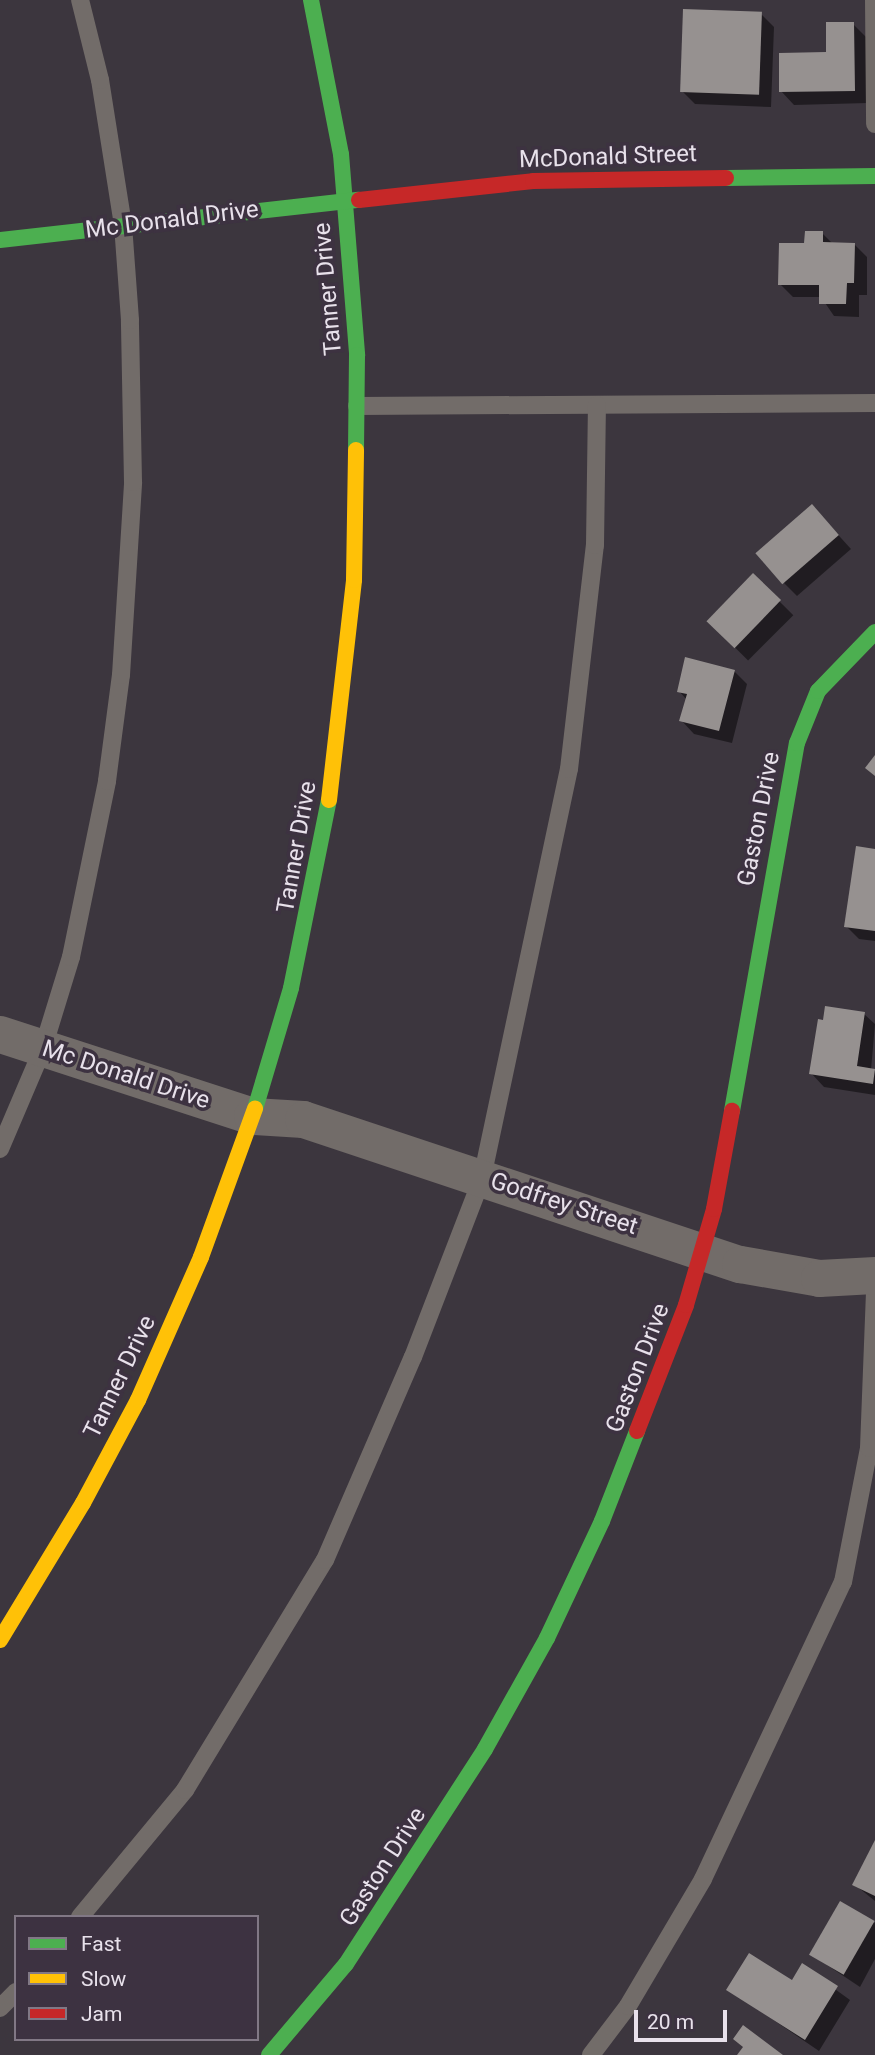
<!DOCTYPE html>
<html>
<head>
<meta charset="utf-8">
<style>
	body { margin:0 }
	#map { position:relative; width:875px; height:2055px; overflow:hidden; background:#3c363e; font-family:Roboto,sans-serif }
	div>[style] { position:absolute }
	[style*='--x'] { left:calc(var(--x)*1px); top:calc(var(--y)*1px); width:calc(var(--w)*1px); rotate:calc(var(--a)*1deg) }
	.shadow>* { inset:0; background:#0007; transform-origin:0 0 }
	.building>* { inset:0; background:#969190; transform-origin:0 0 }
	.lane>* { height:18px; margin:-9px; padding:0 9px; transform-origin:9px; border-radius:9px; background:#726c69 }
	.street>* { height:37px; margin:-18.5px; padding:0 18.5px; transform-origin:18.5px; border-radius:18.5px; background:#726c69 }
	.fast>* { height:16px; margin:-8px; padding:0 8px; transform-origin:8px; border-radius:8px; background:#4caf50 }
	.slow>* { height:16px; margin:-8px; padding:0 8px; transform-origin:8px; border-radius:8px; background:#ffc107 }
	.jam>* { height:16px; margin:-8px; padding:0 8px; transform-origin:8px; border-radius:8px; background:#c62828 }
	span { translate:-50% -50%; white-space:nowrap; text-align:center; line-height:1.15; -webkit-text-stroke:7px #3d3241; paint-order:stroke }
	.street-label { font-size:24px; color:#e8e1eb }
	.legend { position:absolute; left:14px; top:1915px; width:245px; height:126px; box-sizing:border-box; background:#3d3241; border:2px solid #817885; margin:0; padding:9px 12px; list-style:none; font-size:21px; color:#e8e1eb }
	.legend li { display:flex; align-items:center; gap:14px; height:35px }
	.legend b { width:35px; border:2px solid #817885 }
	.scale { position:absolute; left:634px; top:2010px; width:93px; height:32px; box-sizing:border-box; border:4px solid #e8e1eb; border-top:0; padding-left:9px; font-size:21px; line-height:24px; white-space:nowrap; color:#e8e1eb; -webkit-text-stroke:5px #3d3241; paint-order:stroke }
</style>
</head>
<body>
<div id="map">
	<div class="shadow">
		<div style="clip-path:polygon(761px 14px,774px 27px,771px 107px,695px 104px,682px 91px)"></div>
		<div style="clip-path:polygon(853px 24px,866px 37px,868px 103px,794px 105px,781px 91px,828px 54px)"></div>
		<div style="clip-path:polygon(822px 233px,833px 244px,854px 244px,867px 257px,867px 295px,859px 295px,859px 317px,834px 316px,821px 297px,793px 297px,780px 284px,806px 244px)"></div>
		<div style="clip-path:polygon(812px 506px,851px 549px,797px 596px,784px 583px)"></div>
		<div style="left:753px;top:575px;width:57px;height:64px;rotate:45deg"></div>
		<div style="clip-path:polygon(734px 671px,747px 684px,732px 743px,694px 734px,681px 720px,687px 700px,679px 691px)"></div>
		<div style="clip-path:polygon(875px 850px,875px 941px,859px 939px,846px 926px)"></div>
		<div style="clip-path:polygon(864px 1014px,875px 1024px,871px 1070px,875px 1071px,875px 1095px,824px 1087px,811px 1073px)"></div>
		<div style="clip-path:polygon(875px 1844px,875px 1901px,854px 1884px)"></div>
		<div style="clip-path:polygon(841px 1904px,875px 1923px,875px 1959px,860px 1987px,812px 1955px)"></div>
		<div style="clip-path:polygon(803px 1966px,850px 2000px,819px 2051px,728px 1989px,792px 1982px)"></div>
	</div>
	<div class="building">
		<div style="left:683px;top:9px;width:79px;height:83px;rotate:2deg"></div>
		<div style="clip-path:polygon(826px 22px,854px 22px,855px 91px,779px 92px,779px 53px,826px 52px)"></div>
		<div style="clip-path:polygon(805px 231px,823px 231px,823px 242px,855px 243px,854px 283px,847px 283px,846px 304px,819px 304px,819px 285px,778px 285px,779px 243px,804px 243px)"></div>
		<div style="left:812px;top:504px;width:41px;height:75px;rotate:49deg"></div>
		<div style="left:753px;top:573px;width:39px;height:67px;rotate:44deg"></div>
		<div style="clip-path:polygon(685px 657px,735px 670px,719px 731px,679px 721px,687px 694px,677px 692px)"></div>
		<div style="clip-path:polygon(875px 755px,875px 776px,865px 768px)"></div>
		<div style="clip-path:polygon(856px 846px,875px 849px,875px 931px,844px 927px)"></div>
		<div style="clip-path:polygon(825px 1006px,865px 1012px,857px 1066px,875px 1069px,873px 1084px,809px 1074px,818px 1019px,823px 1020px)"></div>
		<div style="clip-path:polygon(875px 1840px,875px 1896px,852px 1885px)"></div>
		<div style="left:840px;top:1901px;width:40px;height:62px;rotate:30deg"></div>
		<div style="clip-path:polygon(749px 1953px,792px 1980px,802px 1963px,838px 1986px,805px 2040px,726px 1990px)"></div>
		<div style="clip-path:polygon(743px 2025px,783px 2055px,737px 2055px,743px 2047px,733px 2039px)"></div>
	</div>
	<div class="lane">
		<div style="--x:874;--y:0;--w:124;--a:89.5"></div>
		<div style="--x:357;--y:406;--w:518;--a:-0.33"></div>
		<div style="--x:0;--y:1149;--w:110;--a:-66.9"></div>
		<div style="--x:43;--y:1048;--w:95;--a:-72.9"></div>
		<div style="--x:71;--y:957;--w:180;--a:-78.4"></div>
		<div style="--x:107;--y:781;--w:107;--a:-82.5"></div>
		<div style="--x:121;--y:675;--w:193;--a:-86.4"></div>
		<div style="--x:133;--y:482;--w:162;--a:-91.1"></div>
		<div style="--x:130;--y:320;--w:95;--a:-94.2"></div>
		<div style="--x:123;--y:225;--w:147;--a:-99"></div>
		<div style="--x:100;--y:80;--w:82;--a:-104"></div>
		<div style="--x:80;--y:1917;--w:165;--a:-50.4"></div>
		<div style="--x:185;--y:1790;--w:269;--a:-58.7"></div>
		<div style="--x:325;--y:1560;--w:221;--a:-66.6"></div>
		<div style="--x:413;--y:1357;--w:192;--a:-68.9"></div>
		<div style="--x:482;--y:1178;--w:418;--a:-78"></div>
		<div style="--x:569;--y:769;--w:226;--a:-83.4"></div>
		<div style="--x:595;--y:545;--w:140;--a:-89.2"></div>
		<div style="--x:0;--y:2008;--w:23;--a:-45"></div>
		<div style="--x:591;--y:2055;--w:61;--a:-52.9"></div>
		<div style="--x:628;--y:2006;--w:147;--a:-59.4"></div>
		<div style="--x:703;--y:1879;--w:328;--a:-64.8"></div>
		<div style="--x:843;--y:1582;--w:136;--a:-79"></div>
		<div style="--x:869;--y:1448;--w:155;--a:-87.8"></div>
	</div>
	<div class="street">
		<div style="--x:0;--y:1034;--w:265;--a:18"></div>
		<div style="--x:252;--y:1116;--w:51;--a:3.4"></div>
		<div style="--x:303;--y:1119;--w:460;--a:18.4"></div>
		<div style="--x:740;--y:1264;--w:80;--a:10"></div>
		<div style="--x:819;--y:1278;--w:56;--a:-3.1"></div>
	</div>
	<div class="fast">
		<div style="--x:311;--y:0;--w:157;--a:79"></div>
		<div style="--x:341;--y:154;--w:202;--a:85.4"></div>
		<div style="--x:357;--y:355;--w:95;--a:90.6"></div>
		<div style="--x:726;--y:178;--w:149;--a:-0.8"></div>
		<div style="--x:0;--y:240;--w:361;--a:-6.4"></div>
		<div style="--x:255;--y:1109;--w:126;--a:-73.4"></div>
		<div style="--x:291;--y:988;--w:192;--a:-78.6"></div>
		<div style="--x:732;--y:1111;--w:374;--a:-80"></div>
		<div style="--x:797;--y:743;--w:56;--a:-68"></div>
		<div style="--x:818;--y:691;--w:82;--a:-46"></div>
		<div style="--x:269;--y:2055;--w:119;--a:-49.8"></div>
		<div style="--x:346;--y:1964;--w:256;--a:-57.1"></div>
		<div style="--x:485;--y:1749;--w:127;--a:-60.8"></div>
		<div style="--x:547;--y:1638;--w:129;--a:-64.8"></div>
		<div style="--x:602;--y:1521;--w:97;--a:-68.7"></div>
	</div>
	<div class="slow">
		<div style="--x:329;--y:800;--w:221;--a:-83.5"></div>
		<div style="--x:354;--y:580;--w:130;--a:-89.1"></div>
		<div style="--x:0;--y:1640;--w:160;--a:-58.8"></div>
		<div style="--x:83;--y:1503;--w:117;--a:-61.9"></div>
		<div style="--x:138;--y:1400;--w:156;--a:-66.2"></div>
		<div style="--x:201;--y:1257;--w:158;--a:-70"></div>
	</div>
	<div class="jam">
		<div style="--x:359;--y:200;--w:175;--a:-6.2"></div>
		<div style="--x:533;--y:181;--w:193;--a:-0.9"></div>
		<div style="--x:637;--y:1431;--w:135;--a:-68.7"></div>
		<div style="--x:686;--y:1305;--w:100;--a:-73.7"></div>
		<div style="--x:714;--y:1209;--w:100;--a:-79.6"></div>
	</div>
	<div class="street-label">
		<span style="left:608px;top:157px;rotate:-2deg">McDonald Street</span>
		<span style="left:172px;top:220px;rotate:-7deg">Mc Donald Drive</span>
		<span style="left:328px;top:289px;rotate:-95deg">Tanner Drive</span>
		<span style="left:759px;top:819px;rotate:-79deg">Gaston Drive</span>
		<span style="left:297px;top:847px;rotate:-80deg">Tanner Drive</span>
		<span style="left:126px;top:1075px;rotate:18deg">Mc Donald Drive</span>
		<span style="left:564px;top:1204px;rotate:18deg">Godfrey Street</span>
		<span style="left:638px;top:1368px;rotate:-69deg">Gaston Drive</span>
		<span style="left:120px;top:1377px;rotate:-64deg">Tanner Drive</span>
		<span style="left:383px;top:1867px;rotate:-57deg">Gaston Drive</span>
	</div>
	<ul class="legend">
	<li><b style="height:9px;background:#4caf50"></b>Fast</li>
	<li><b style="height:9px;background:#ffc107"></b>Slow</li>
	<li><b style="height:9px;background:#c62828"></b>Jam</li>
	</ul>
	<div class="scale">20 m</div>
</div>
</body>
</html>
